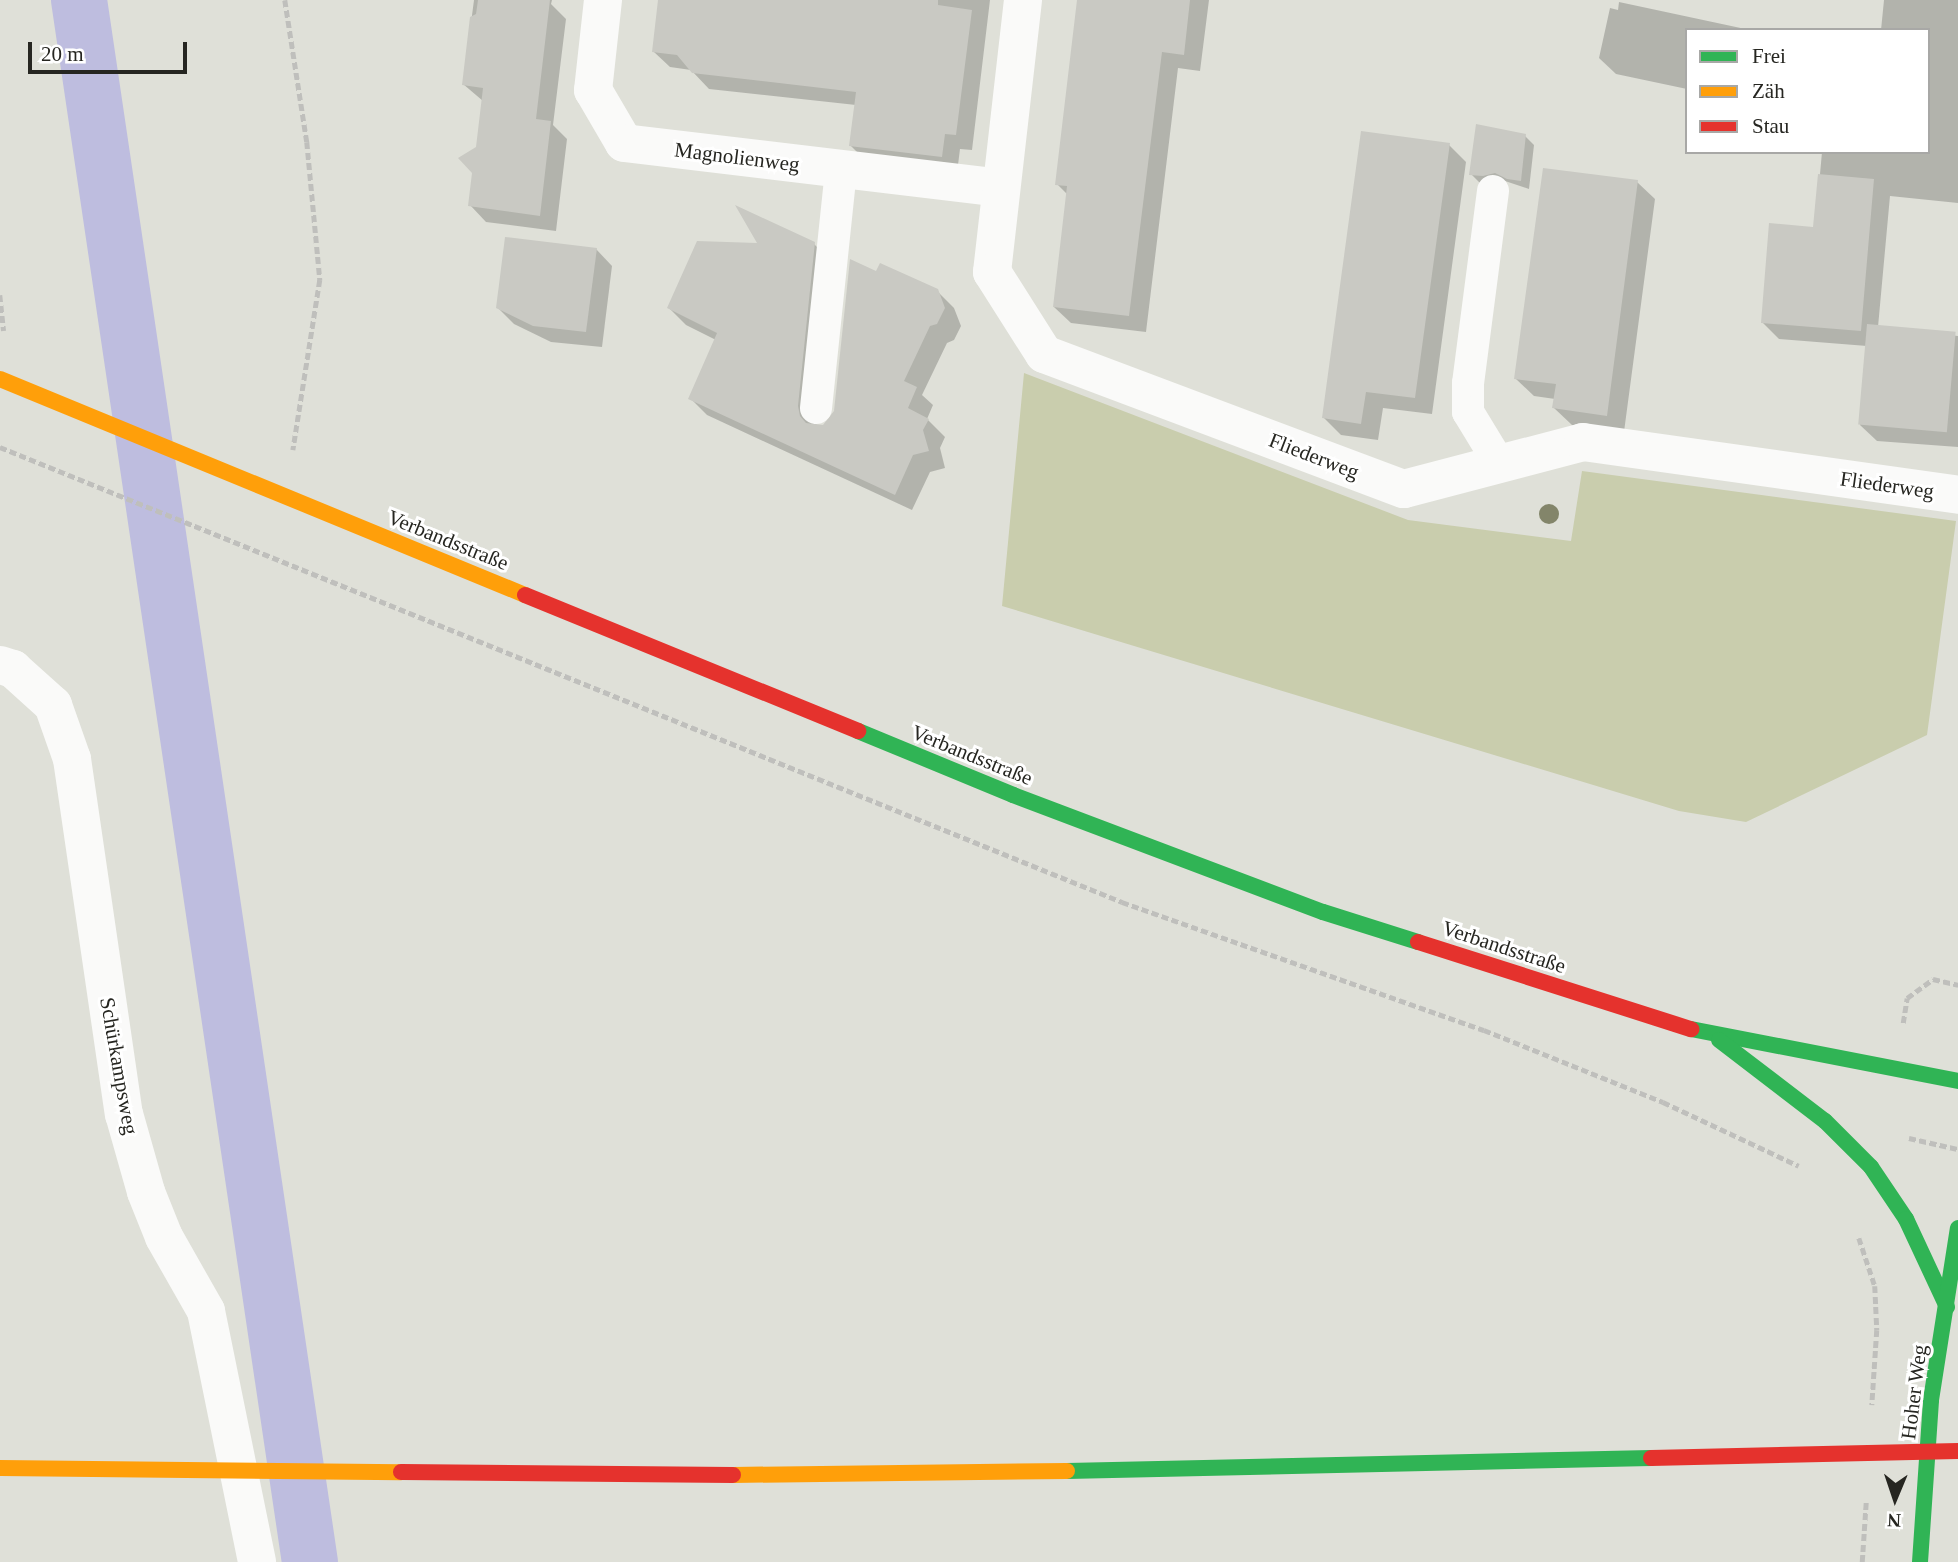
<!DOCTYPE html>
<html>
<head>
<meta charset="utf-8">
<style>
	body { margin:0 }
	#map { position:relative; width:1958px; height:1562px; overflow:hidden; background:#dfe0d8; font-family:"Times New Roman",serif }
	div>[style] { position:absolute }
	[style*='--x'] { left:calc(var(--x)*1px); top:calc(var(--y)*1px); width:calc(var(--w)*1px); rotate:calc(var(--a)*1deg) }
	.green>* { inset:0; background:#c9cdad }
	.shadow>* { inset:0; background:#0003 }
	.canal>* { height:56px; margin:-28px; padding:0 28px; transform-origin:28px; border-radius:28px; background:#bebddf }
	.building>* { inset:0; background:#c9c9c3; transform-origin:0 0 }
	.path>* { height:4.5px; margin-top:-2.25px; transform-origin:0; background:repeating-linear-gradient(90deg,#bfbfbc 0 7px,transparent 0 10.5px) }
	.lane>* { height:32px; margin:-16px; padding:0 16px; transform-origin:16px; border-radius:16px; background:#fafaf9 }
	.street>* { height:38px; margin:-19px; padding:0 19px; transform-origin:19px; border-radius:19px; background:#fafaf9 }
	.fast>* { height:16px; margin:-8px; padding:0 8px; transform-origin:8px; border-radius:8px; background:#30b455 }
	.slow>* { height:16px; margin:-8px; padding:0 8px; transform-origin:8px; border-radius:8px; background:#ff9f0a }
	.jam>* { height:16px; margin:-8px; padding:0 8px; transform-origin:8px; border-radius:8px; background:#e5322d }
	.trees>* { width:20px; height:20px; margin:-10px; border-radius:50%; background:#83856a }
	span { translate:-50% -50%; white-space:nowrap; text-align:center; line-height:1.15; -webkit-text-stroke:6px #fff; paint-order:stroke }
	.street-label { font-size:21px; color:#262621 }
	.legend { position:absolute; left:1685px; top:28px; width:245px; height:126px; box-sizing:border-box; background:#fff; border:2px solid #a8a8a6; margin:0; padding:9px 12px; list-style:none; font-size:21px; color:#262621 }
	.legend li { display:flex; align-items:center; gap:14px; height:35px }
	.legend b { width:35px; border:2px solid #a8a8a6 }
	.north { position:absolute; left:1860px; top:1464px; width:70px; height:70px; -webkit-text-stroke:5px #fff; paint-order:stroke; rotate:182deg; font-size:19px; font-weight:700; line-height:28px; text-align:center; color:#262621 }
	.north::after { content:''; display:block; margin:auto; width:24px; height:32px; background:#262621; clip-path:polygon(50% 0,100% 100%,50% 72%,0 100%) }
	.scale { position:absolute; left:28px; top:42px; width:159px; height:32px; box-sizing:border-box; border:4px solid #262621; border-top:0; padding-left:9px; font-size:21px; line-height:24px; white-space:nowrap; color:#262621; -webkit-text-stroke:5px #fff; paint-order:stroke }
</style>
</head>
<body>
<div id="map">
	<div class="green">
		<div style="clip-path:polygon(1024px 373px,1408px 520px,1571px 541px,1582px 471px,1956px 521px,1927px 735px,1746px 822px,1679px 811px,1002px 606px)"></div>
	</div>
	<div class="shadow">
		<div style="clip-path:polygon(474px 0,552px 0,551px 4px,566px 19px,553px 125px,567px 139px,556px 231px,486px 222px,470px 205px,483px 101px,463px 84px)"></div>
		<div style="clip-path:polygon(665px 0,990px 0,972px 150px,960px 149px,957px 173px,867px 162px,851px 146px,856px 105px,709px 89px,691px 70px,670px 67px,654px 52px)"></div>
		<div style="clip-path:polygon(1079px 0,1209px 0,1200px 71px,1178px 68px,1146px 332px,1071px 323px,1054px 307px,1068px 195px,1057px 184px)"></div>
		<div style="clip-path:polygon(1884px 0,1958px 0,1958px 203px,1890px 196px,1878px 327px,1958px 336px,1958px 447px,1877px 441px,1860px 425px,1867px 346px,1779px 339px,1762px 322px,1815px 229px,1822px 152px,1928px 152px,1928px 30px,1881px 30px)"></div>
		<div style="clip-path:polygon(1619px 2px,1750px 30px,1687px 30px,1687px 89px,1616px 74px,1599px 58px,1610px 8px,1618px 10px)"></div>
		<div style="clip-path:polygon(1525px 136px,1534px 145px,1529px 189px,1505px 181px,1493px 185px,1480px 183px,1471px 174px)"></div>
		<div style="clip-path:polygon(1449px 145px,1466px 162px,1432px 414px,1383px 408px,1378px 440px,1341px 435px,1324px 418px)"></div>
		<div style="clip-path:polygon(1637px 182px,1655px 199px,1624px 432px,1572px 425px,1554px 408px,1555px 399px,1534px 396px,1516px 379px)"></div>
		<div style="clip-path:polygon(814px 244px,831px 261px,814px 424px,824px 427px,836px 411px,877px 273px,937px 291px,954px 308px,961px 326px,954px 340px,947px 343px,922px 395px,933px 405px,927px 419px,945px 437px,940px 448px,945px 468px,930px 472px,912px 510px,707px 415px,690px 398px,716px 340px,686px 325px,669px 308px)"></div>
		<div style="clip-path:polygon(596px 249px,612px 266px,602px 347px,551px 342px,514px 324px,498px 308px)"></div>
	</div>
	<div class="canal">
		<div style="--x:79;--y:0;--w:1579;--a:81.59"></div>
	</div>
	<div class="building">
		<div style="clip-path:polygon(478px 0,550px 0,536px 119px,551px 121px,540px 216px,468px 206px,472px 173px,458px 158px,476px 147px,483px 88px,462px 85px,470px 17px,476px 14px)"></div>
		<div style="clip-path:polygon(658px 0,938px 0,938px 5px,972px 10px,956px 135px,945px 134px,942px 157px,849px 146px,856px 92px,692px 73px,677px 55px,652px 52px)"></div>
		<div style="clip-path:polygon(1077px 0,1190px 0,1184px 55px,1162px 52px,1129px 316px,1053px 307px,1067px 186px,1055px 185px)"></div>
		<div style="clip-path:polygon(1476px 124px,1526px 134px,1521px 181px,1507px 179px,1495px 173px,1483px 176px,1469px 175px)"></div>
		<div style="clip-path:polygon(1361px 131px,1450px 143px,1415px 398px,1366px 392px,1361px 424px,1322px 418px)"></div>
		<div style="clip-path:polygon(1543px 168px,1638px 180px,1607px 416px,1552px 408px,1556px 384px,1514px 379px)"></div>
		<div style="clip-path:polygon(1818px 174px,1874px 179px,1861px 331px,1761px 323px,1769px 223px,1813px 227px)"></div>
		<div style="clip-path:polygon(735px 205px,815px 242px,798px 406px,800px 416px,806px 423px,823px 425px,834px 411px,850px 259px,876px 271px,880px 263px,938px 289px,945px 308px,937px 324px,930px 326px,904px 381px,917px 387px,908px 408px,929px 419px,923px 430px,929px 451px,913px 455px,895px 495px,688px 399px,717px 333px,667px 308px,697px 241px,757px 243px)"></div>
		<div style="clip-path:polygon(505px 237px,597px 248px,586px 332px,533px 326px,496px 308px)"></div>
		<div style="left:1867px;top:324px;width:89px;height:101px;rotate:5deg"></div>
	</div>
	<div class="path">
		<div style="--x:285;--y:0;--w:144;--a:81.2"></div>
		<div style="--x:307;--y:142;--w:139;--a:84.6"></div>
		<div style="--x:320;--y:280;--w:172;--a:99"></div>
		<div style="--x:0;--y:295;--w:36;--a:84"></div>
		<div style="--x:0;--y:447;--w:1211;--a:22.07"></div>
		<div style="--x:1122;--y:902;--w:384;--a:19.5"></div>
		<div style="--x:1484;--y:1030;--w:193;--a:21.9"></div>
		<div style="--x:1663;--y:1102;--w:150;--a:25.2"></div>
		<div style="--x:1903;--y:1023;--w:25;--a:-81"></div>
		<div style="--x:1907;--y:998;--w:32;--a:-36"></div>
		<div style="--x:1933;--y:979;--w:26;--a:13"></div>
		<div style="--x:1909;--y:1138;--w:50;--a:12.7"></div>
		<div style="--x:1859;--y:1238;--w:51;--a:71.6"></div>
		<div style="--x:1875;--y:1286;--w:44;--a:87.4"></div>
		<div style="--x:1877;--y:1330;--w:75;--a:93.8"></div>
		<div style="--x:1862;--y:1562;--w:61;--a:-86.2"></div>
	</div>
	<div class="lane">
		<div style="--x:1493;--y:191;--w:194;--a:97.4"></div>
		<div style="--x:1468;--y:383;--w:29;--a:90"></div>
		<div style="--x:1468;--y:412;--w:60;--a:58.7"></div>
		<div style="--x:816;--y:408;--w:238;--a:-84"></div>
	</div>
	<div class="street">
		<div style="--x:603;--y:0;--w:91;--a:96.3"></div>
		<div style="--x:593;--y:90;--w:61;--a:59.7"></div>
		<div style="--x:624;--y:143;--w:379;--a:6.8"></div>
		<div style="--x:1023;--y:0;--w:274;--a:96.5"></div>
		<div style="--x:992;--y:272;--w:97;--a:57.6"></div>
		<div style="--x:1044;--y:354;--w:384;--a:20.6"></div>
		<div style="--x:1404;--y:489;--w:185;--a:-14.7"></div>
		<div style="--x:1583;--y:442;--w:379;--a:8"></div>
		<div style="--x:0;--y:665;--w:14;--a:17"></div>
		<div style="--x:13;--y:669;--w:54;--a:42"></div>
		<div style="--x:53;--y:705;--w:57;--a:70.6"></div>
		<div style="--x:72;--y:759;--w:359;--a:81.7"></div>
		<div style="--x:124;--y:1114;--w:81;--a:74.2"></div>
		<div style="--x:146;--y:1192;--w:48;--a:68.2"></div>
		<div style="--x:164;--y:1237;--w:85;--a:60.4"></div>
		<div style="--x:206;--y:1311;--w:256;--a:78.5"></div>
	</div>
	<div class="fast">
		<div style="--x:858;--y:731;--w:168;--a:22.4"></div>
		<div style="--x:1013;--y:795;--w:331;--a:20.7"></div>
		<div style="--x:1323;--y:912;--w:100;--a:17.5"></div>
		<div style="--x:1691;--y:1029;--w:272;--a:11"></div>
		<div style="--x:1719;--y:1040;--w:133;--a:37.4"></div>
		<div style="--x:1825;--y:1121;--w:65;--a:45"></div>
		<div style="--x:1871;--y:1167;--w:63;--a:56.1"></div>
		<div style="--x:1906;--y:1219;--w:97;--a:65"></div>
		<div style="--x:1067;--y:1471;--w:584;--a:-1.28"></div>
		<div style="--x:1920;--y:1562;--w:162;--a:-86.1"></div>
		<div style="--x:1931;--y:1400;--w:174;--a:-81.1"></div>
	</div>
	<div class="slow">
		<div style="--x:0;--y:379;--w:568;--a:22.36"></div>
		<div style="--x:0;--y:1468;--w:401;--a:0.6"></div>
		<div style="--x:733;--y:1475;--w:334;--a:-0.7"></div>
	</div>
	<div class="jam">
		<div style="--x:525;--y:595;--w:360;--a:22.2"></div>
		<div style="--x:1418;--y:942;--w:287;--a:17.7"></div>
		<div style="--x:1651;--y:1458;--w:307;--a:-1.3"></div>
		<div style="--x:401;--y:1472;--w:332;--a:0.5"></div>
	</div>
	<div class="trees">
		<div style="left:1549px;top:514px"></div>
	</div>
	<div class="street-label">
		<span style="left:737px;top:157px;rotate:7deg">Magnolienweg</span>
		<span style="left:1314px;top:456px;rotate:21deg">Fliederweg</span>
		<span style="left:1887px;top:485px;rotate:8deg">Fliederweg</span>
		<span style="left:448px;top:540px;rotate:22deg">Verbandsstraße</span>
		<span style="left:972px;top:755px;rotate:22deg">Verbandsstraße</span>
		<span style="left:1504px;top:947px;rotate:18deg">Verbandsstraße</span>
		<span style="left:119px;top:1066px;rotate:80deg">Schürkampsweg</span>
		<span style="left:1914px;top:1392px;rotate:-83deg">Hoher Weg</span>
	</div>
	<ul class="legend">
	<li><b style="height:9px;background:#30b455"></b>Frei</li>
	<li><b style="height:9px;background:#ff9f0a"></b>Zäh</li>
	<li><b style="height:9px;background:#e5322d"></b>Stau</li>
	</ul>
	<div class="north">N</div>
	<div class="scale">20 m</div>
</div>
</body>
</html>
